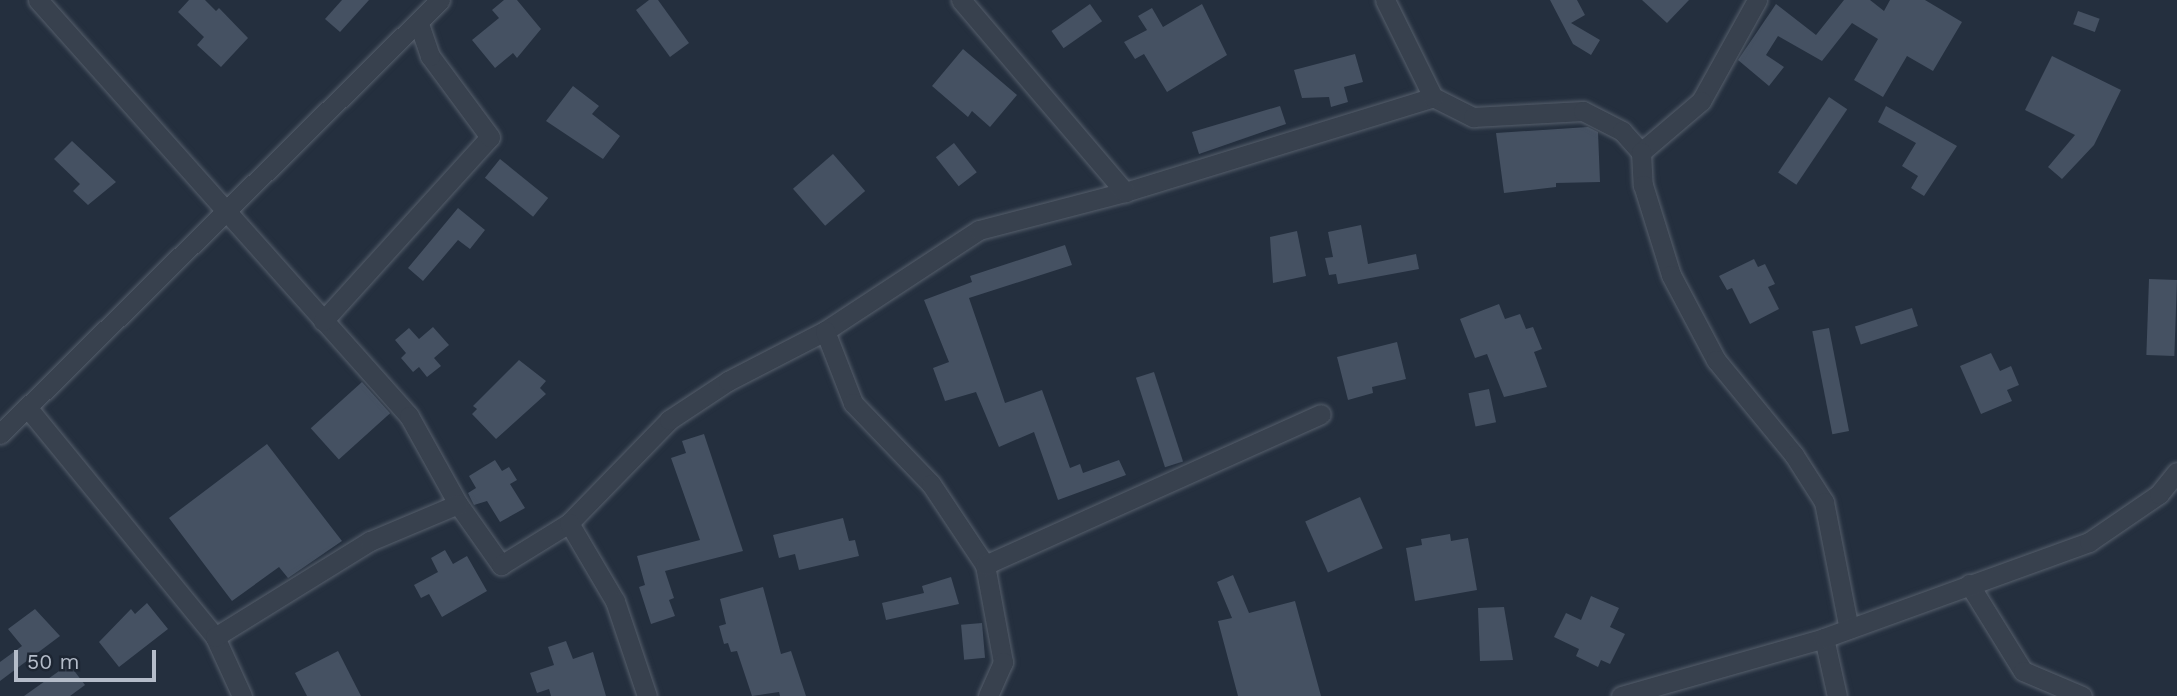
<!DOCTYPE html>
<html>
<head>
<meta charset="utf-8">
<style>
	body { margin:0 }
	#map { position:relative; width:2177px; height:696px; overflow:hidden; background:#242f3e; font-family:"Work Sans",sans-serif }
	div>[style] { position:absolute }
	[style*='--x'] { left:calc(var(--x)*1px); top:calc(var(--y)*1px); width:calc(var(--w)*1px); rotate:calc(var(--a)*1deg) }
	.building>* { inset:0; background:#455162; transform-origin:0 0 }
	.roads { filter:drop-shadow(0 0 2px #565f6c) drop-shadow(0 0 2px #565f6c) }
	.minor>* { height:19px; margin:-9.5px; padding:0 9.5px; transform-origin:9.5px; border-radius:9.5px; background:#38414e }
	span { translate:-50% -50%; white-space:nowrap; text-align:center; line-height:1.15; -webkit-text-stroke:5px #1d2633; paint-order:stroke }
	.scale { position:absolute; left:14px; top:650px; width:142px; height:32px; box-sizing:border-box; border:4px solid #b4bcc9; border-top:0; padding-left:9px; font-size:21px; line-height:24px; white-space:nowrap; color:#b4bcc9; -webkit-text-stroke:5px #1d2633; paint-order:stroke }
</style>
</head>
<body>
<div id="map">
	<div class="building">
		<div style="clip-path:polygon(189px 0,205px 0,216px 11px,219px 8px,248px 38px,221px 67px,197px 45px,204px 37px,178px 12px)"></div>
		<div style="clip-path:polygon(342px 0,369px 0,340px 32px,325px 19px)"></div>
		<div style="clip-path:polygon(504px 0,517px 0,541px 29px,517px 58px,513px 53px,495px 68px,472px 40px,499px 18px,492px 10px)"></div>
		<div style="clip-path:polygon(649px 0,658px 0,689px 43px,670px 57px,636px 10px)"></div>
		<div style="clip-path:polygon(1550px 0,1577px 0,1585px 15px,1571px 23px,1600px 40px,1591px 55px,1573px 44px)"></div>
		<div style="clip-path:polygon(1642px 0,1689px 0,1667px 23px)"></div>
		<div style="clip-path:polygon(1844px 0,1870px 0,1884px 11px,1890px 0,1925px 0,1962px 22px,1933px 71px,1907px 56px,1883px 97px,1854px 80px,1878px 39px,1852px 23px,1822px 61px,1778px 36px,1766px 55px,1784px 67px,1769px 86px,1738px 60px,1776px 4px,1816px 35px)"></div>
		<div style="left:1090px;top:4px;width:21px;height:47px;rotate:55deg"></div>
		<div style="clip-path:polygon(1202px 4px,1227px 55px,1167px 92px,1144px 54px,1135px 59px,1124px 42px,1147px 30px,1138px 16px,1152px 8px,1163px 27px)"></div>
		<div style="left:2078px;top:11px;width:23px;height:14px;rotate:20deg"></div>
		<div style="clip-path:polygon(963px 49px,1017px 95px,990px 127px,972px 111px,968px 117px,932px 86px)"></div>
		<div style="clip-path:polygon(1355px 54px,1363px 82px,1344px 87px,1348px 102px,1331px 107px,1329px 97px,1302px 98px,1294px 70px)"></div>
		<div style="clip-path:polygon(2052px 56px,2121px 90px,2094px 145px,2062px 179px,2048px 167px,2075px 135px,2025px 110px)"></div>
		<div style="clip-path:polygon(573px 86px,599px 106px,592px 114px,620px 136px,603px 159px,546px 121px)"></div>
		<div style="left:1829px;top:97px;width:22px;height:91px;rotate:34deg"></div>
		<div style="clip-path:polygon(1280px 106px,1286px 124px,1199px 154px,1192px 132px)"></div>
		<div style="clip-path:polygon(1886px 106px,1957px 146px,1924px 196px,1911px 188px,1918px 176px,1902px 166px,1916px 143px,1878px 122px)"></div>
		<div style="clip-path:polygon(1588px 127px,1598px 132px,1600px 182px,1556px 183px,1556px 187px,1504px 193px,1496px 133px)"></div>
		<div style="clip-path:polygon(72px 141px,116px 182px,88px 205px,73px 191px,80px 184px,54px 159px)"></div>
		<div style="left:954px;top:143px;width:37px;height:23px;rotate:52deg"></div>
		<div style="left:833px;top:154px;width:49px;height:53px;rotate:49deg"></div>
		<div style="left:500px;top:159px;width:62px;height:24px;rotate:39deg"></div>
		<div style="clip-path:polygon(458px 208px,485px 230px,470px 249px,458px 240px,423px 281px,408px 268px)"></div>
		<div style="clip-path:polygon(1361px 225px,1368px 264px,1416px 254px,1419px 269px,1338px 284px,1336px 274px,1329px 275px,1325px 258px,1333px 257px,1328px 232px)"></div>
		<div style="clip-path:polygon(1297px 231px,1306px 276px,1273px 283px,1270px 237px)"></div>
		<div style="clip-path:polygon(1065px 245px,1072px 265px,969px 298px,1005px 403px,1042px 390px,1070px 468px,1080px 464px,1083px 473px,1119px 460px,1126px 475px,1058px 500px,1034px 432px,999px 447px,976px 392px,945px 401px,933px 368px,949px 362px,924px 300px,972px 282px,970px 276px)"></div>
		<div style="clip-path:polygon(1754px 259px,1758px 267px,1765px 264px,1775px 284px,1768px 287px,1779px 309px,1750px 324px,1732px 288px,1727px 290px,1719px 276px)"></div>
		<div style="left:2149px;top:279px;width:28px;height:76px;rotate:2deg"></div>
		<div style="clip-path:polygon(1499px 304px,1505px 319px,1520px 314px,1526px 329px,1533px 327px,1542px 349px,1534px 352px,1547px 387px,1504px 397px,1487px 354px,1475px 358px,1460px 319px)"></div>
		<div style="left:1912px;top:308px;width:19px;height:60px;rotate:72deg"></div>
		<div style="clip-path:polygon(433px 327px,449px 345px,434px 358px,441px 366px,427px 377px,419px 367px,413px 372px,401px 358px,406px 353px,395px 340px,409px 328px,419px 339px)"></div>
		<div style="left:1829px;top:328px;width:105px;height:17px;rotate:79deg"></div>
		<div style="clip-path:polygon(1397px 342px,1406px 379px,1372px 387px,1373px 393px,1348px 400px,1337px 357px)"></div>
		<div style="clip-path:polygon(1991px 353px,2000px 371px,2011px 366px,2019px 385px,2007px 390px,2012px 401px,1981px 414px,1960px 366px)"></div>
		<div style="clip-path:polygon(519px 360px,546px 381px,540px 388px,546px 394px,496px 439px,472px 414px,477px 409px,473px 406px)"></div>
		<div style="left:1154px;top:372px;width:94px;height:19px;rotate:72deg"></div>
		<div style="left:362px;top:382px;width:42px;height:69px;rotate:48deg"></div>
		<div style="left:1489px;top:389px;width:34px;height:21px;rotate:78deg"></div>
		<div style="clip-path:polygon(704px 434px,743px 551px,665px 571px,674px 598px,669px 600px,675px 616px,651px 624px,639px 587px,645px 585px,637px 556px,700px 540px,671px 458px,686px 453px,682px 441px)"></div>
		<div style="clip-path:polygon(267px 444px,342px 541px,288px 578px,279px 567px,232px 601px,169px 518px)"></div>
		<div style="clip-path:polygon(495px 460px,502px 471px,509px 467px,517px 480px,510px 484px,525px 508px,500px 522px,487px 501px,474px 505px,468px 493px,476px 488px,469px 476px)"></div>
		<div style="left:1360px;top:497px;width:56px;height:60px;rotate:66deg"></div>
		<div style="clip-path:polygon(843px 518px,849px 541px,855px 540px,859px 556px,799px 570px,795px 554px,779px 558px,773px 535px)"></div>
		<div style="clip-path:polygon(1450px 534px,1451px 541px,1468px 538px,1477px 590px,1415px 601px,1406px 548px,1422px 545px,1421px 539px)"></div>
		<div style="clip-path:polygon(445px 550px,453px 564px,467px 556px,487px 591px,442px 617px,429px 594px,421px 598px,414px 585px,438px 572px,431px 558px)"></div>
		<div style="clip-path:polygon(1233px 575px,1249px 613px,1295px 601px,1321px 696px,1238px 696px,1218px 621px,1232px 618px,1217px 582px)"></div>
		<div style="clip-path:polygon(951px 577px,959px 604px,886px 620px,882px 603px,924px 593px,922px 586px)"></div>
		<div style="clip-path:polygon(763px 587px,781px 654px,791px 651px,806px 696px,780px 696px,779px 692px,752px 696px,737px 651px,731px 652px,728px 643px,724px 644px,719px 626px,726px 624px,720px 599px)"></div>
		<div style="clip-path:polygon(1591px 596px,1619px 608px,1610px 627px,1625px 634px,1610px 664px,1601px 660px,1598px 667px,1576px 656px,1579px 649px,1554px 637px,1566px 613px,1581px 620px)"></div>
		<div style="clip-path:polygon(147px 603px,168px 629px,119px 667px,99px 642px,131px 609px,135px 614px)"></div>
		<div style="clip-path:polygon(1504px 607px,1513px 660px,1480px 661px,1478px 608px)"></div>
		<div style="clip-path:polygon(35px 609px,60px 636px,0 681px,0 662px,22px 646px,8px 629px)"></div>
		<div style="left:982px;top:623px;width:35px;height:21px;rotate:85deg"></div>
		<div style="clip-path:polygon(566px 641px,573px 659px,593px 652px,606px 696px,551px 696px,549px 689px,537px 693px,530px 673px,554px 665px,548px 647px)"></div>
		<div style="clip-path:polygon(338px 651px,361px 696px,307px 696px,295px 673px)"></div>
		<div style="clip-path:polygon(69px 664px,85px 685px,70px 696px,24px 696px)"></div>
	</div>
	<div class="roads">
		<div class="minor">
			<div style="--x:38;--y:0;--w:557;--a:48.27"></div>
			<div style="--x:409;--y:416;--w:101;--a:60.9"></div>
			<div style="--x:458;--y:504;--w:75;--a:54.8"></div>
			<div style="--x:501;--y:565;--w:80;--a:-31.7"></div>
			<div style="--x:569;--y:523;--w:144;--a:-45.8"></div>
			<div style="--x:669;--y:420;--w:71;--a:-33.5"></div>
			<div style="--x:728;--y:381;--w:109;--a:-27.3"></div>
			<div style="--x:825;--y:331;--w:184;--a:-33.3"></div>
			<div style="--x:979;--y:230;--w:151;--a:-14.6"></div>
			<div style="--x:1125;--y:192;--w:322;--a:-17.1"></div>
			<div style="--x:1433;--y:97;--w:45;--a:26.6"></div>
			<div style="--x:1473;--y:117;--w:110;--a:-3.1"></div>
			<div style="--x:1583;--y:111;--w:44;--a:27.1"></div>
			<div style="--x:1622;--y:131;--w:28;--a:48"></div>
			<div style="--x:961;--y:0;--w:253;--a:49.5"></div>
			<div style="--x:1385;--y:0;--w:108;--a:63.7"></div>
			<div style="--x:1757;--y:0;--w:115;--a:119"></div>
			<div style="--x:1701;--y:101;--w:79;--a:139.6"></div>
			<div style="--x:1641;--y:152;--w:33;--a:87"></div>
			<div style="--x:1643;--y:185;--w:94;--a:72.7"></div>
			<div style="--x:1671;--y:275;--w:96;--a:62.1"></div>
			<div style="--x:1716;--y:360;--w:123;--a:50.6"></div>
			<div style="--x:1794;--y:455;--w:56;--a:57.4"></div>
			<div style="--x:1824;--y:502;--w:129;--a:78.9"></div>
			<div style="--x:323;--y:321;--w:248;--a:-47.8"></div>
			<div style="--x:490;--y:137;--w:101;--a:-126.5"></div>
			<div style="--x:430;--y:56;--w:36;--a:-109"></div>
			<div style="--x:825;--y:331;--w:77;--a:68.7"></div>
			<div style="--x:853;--y:403;--w:112;--a:46.1"></div>
			<div style="--x:931;--y:484;--w:97;--a:56.3"></div>
			<div style="--x:985;--y:565;--w:99;--a:79.5"></div>
			<div style="--x:1003;--y:662;--w:37;--a:114"></div>
			<div style="--x:27;--y:407;--w:297;--a:50.7"></div>
			<div style="--x:215;--y:637;--w:65;--a:65.4"></div>
			<div style="--x:0;--y:434;--w:618;--a:-44.61"></div>
			<div style="--x:569;--y:523;--w:91;--a:59.5"></div>
			<div style="--x:615;--y:601;--w:100;--a:71.4"></div>
			<div style="--x:985;--y:565;--w:368;--a:-24.2"></div>
			<div style="--x:1969;--y:584;--w:102;--a:58.2"></div>
			<div style="--x:2023;--y:671;--w:64;--a:23"></div>
			<div style="--x:215;--y:637;--w:182;--a:-31.8"></div>
			<div style="--x:370;--y:541;--w:95;--a:-22.8"></div>
			<div style="--x:1824;--y:638;--w:59;--a:77.4"></div>
			<div style="--x:1621;--y:696;--w:211;--a:-15.9"></div>
			<div style="--x:1824;--y:638;--w:282;--a:-19.9"></div>
			<div style="--x:2089;--y:542;--w:85;--a:-34.4"></div>
			<div style="--x:2159;--y:494;--w:28;--a:-51"></div>
		</div>
	</div>
	<div class="scale">50 m</div>
</div>
</body>
</html>
